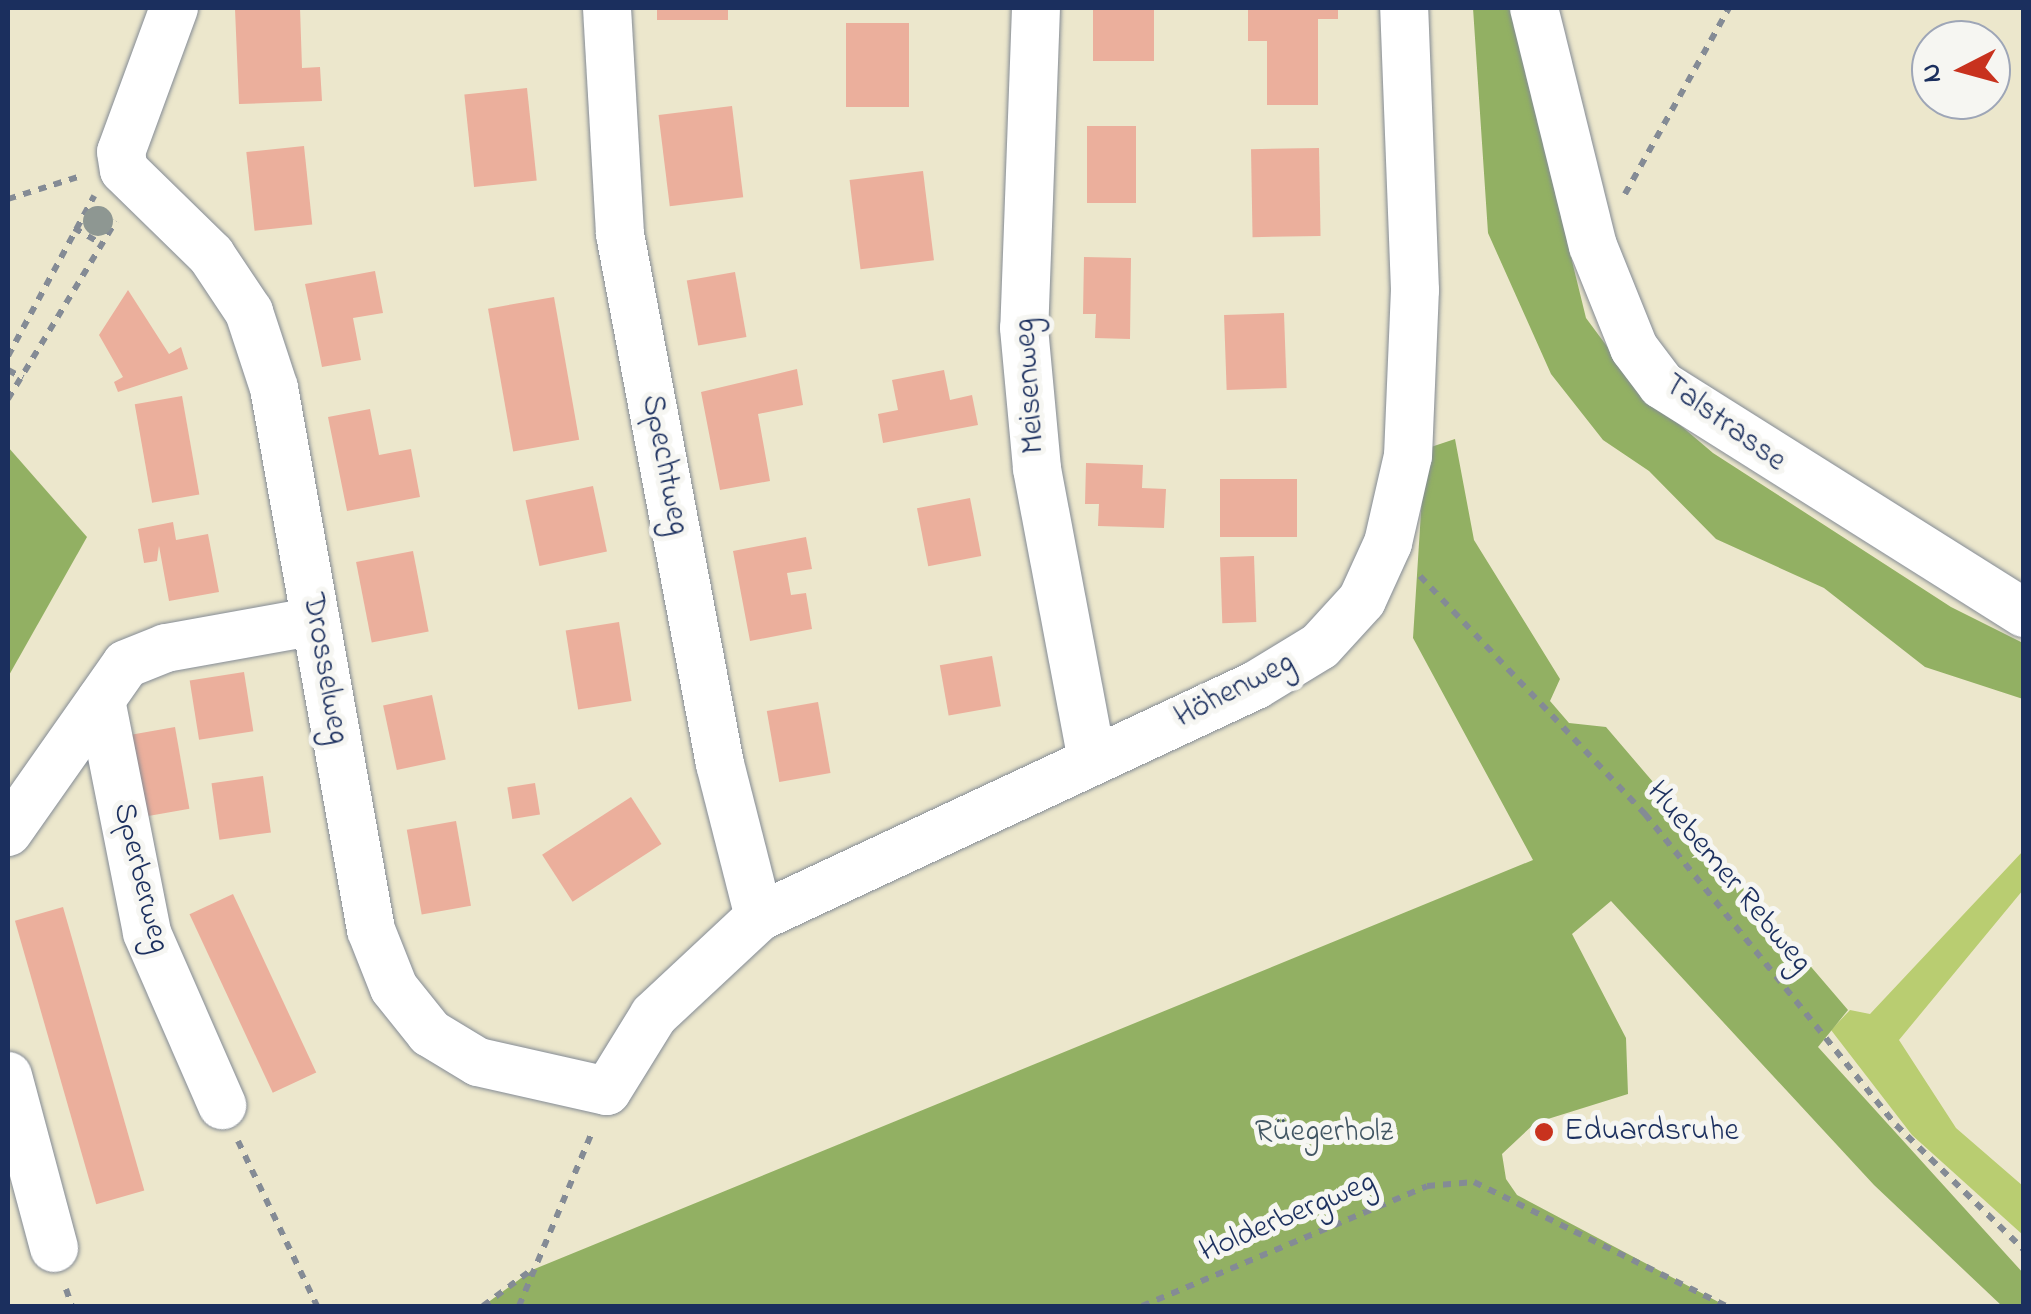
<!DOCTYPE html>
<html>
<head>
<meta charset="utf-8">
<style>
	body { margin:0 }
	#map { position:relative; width:2031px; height:1314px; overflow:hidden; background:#ece7cc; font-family:"Indie Flower",sans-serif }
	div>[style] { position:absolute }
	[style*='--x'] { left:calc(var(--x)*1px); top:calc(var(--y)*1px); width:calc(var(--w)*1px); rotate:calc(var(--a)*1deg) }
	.green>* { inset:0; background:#b9cd71 }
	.forest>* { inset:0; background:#92b063 }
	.building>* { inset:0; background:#ebaf9c; transform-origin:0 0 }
	.path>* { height:6px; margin-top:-3px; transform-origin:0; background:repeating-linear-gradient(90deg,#848b95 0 8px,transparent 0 16px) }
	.roads { filter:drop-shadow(0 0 2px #848b95) drop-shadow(0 0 2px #848b95) }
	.minor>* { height:48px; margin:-24px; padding:0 24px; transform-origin:24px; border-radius:24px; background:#fff }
	.trees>* { width:30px; height:30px; margin:-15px; border-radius:50%; background:#8e9792 }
	.dots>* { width:28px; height:28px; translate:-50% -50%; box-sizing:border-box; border:5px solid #f6f6f2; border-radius:50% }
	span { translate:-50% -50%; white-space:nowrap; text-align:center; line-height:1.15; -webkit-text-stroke:10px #f6f6f2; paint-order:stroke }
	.street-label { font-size:32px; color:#1b2f5e }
	.poi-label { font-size:32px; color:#1b2f5e }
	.left { translate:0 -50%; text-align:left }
	.park-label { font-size:32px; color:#425663 }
	.frame { position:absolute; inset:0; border:10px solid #1b2f5e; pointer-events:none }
	.north { position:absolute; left:1911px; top:20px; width:100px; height:100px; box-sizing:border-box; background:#f6f6f2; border:2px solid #9ea6b7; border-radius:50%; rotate:264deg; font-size:28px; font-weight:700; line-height:40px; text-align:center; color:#1b2f5e }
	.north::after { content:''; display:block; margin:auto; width:35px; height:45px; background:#c8321e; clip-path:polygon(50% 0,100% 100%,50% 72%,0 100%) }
</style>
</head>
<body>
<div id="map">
	<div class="green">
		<div style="clip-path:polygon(2023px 851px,2023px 890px,1899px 1040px,1956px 1128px,2023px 1186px,2023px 1235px,1912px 1135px,1831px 1030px,1850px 1010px,1870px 1014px)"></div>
	</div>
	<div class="forest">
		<div style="clip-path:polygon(1473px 8px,1510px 8px,1586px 318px,1640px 391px,1713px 453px,1951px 607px,2023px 643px,2023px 699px,1925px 667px,1824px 588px,1716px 539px,1649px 471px,1603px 440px,1551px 374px,1488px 233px)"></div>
		<div style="clip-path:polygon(1455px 439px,1474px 540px,1560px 679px,1550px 701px,1569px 723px,1606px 727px,1848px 1010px,1818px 1047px,2024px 1274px,2023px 1306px,2002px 1306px,1874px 1185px,1611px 901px,1572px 934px,1626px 1038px,1628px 1094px,1535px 1123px,1502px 1154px,1506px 1179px,1517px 1195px,1726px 1306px,483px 1306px,532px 1270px,1533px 860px,1413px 638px,1425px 449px)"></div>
		<div style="clip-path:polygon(8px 447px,87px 537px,8px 677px)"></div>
	</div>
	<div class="building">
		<div style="clip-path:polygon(300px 8px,302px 68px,320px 67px,322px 101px,239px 104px,235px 9px)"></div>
		<div style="left:657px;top:8px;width:71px;height:12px"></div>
		<div style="left:1093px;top:8px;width:61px;height:53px"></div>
		<div style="clip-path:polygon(1248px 8px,1338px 8px,1338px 19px,1318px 19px,1318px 105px,1267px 105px,1267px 41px,1248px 41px)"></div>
		<div style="left:846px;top:23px;width:63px;height:84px"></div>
		<div style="left:527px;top:88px;width:93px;height:63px;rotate:84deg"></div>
		<div style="left:732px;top:106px;width:92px;height:74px;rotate:83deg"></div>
		<div style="left:1087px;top:126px;width:49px;height:77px"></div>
		<div style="left:304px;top:146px;width:79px;height:58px;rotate:84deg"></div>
		<div style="left:1319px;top:148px;width:88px;height:68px;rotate:89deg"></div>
		<div style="left:923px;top:171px;width:90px;height:74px;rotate:83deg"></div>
		<div style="clip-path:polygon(1084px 257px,1131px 258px,1130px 339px,1095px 338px,1096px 314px,1083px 314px)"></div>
		<div style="clip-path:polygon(375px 271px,383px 313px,353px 318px,361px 360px,322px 367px,305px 284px)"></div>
		<div style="left:735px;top:272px;width:66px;height:49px;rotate:80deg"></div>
		<div style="clip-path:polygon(128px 290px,169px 354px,181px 347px,188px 369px,118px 392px,114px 382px,123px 377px,99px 335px)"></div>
		<div style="left:554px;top:297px;width:145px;height:67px;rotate:80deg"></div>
		<div style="left:1284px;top:313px;width:75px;height:60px;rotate:88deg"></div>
		<div style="clip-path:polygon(797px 369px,803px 405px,758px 414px,770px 481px,720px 490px,701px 392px)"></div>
		<div style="clip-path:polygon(944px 370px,950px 400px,972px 395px,978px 425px,883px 443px,878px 414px,898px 410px,892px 380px)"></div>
		<div style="left:182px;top:396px;width:100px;height:48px;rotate:80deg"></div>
		<div style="clip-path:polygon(370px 409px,379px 455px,411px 449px,420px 497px,347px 511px,328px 417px)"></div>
		<div style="clip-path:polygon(1086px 463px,1143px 465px,1142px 488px,1166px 489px,1164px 528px,1098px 526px,1099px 504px,1085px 504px)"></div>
		<div style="left:1297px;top:479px;width:58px;height:77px;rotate:90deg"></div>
		<div style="left:593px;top:486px;width:67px;height:69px;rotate:78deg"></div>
		<div style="left:970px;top:498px;width:59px;height:54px;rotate:79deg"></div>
		<div style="clip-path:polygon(173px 522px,176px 540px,208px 534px,219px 592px,169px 601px,159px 546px,157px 561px,144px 563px,138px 529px)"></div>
		<div style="clip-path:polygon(806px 537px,812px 569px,787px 573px,791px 595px,806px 593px,812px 629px,750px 641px,733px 551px)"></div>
		<div style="left:413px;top:551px;width:82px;height:58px;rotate:79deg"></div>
		<div style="left:1254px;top:556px;width:66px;height:34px;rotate:88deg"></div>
		<div style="left:619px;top:622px;width:80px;height:54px;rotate:81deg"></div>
		<div style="left:992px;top:656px;width:51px;height:53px;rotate:80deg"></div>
		<div style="left:244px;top:672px;width:60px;height:55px;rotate:81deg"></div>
		<div style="left:432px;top:695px;width:66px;height:50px;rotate:78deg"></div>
		<div style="left:818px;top:702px;width:72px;height:52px;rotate:80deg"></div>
		<div style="left:175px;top:727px;width:83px;height:46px;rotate:80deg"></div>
		<div style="left:263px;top:776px;width:57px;height:52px;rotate:82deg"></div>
		<div style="left:535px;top:783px;width:32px;height:28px;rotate:81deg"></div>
		<div style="left:631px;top:797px;width:56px;height:106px;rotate:57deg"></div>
		<div style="left:456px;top:821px;width:86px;height:50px;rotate:80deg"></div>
		<div style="left:233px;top:894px;width:197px;height:48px;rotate:65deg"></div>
		<div style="left:63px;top:907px;width:295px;height:50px;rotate:74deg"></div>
	</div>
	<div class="path">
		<div style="--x:1625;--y:194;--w:213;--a:-60.8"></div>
		<div style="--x:8;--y:199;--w:77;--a:-17.5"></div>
		<div style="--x:74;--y:228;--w:28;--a:30"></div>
		<div style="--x:8;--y:356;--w:182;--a:-61.7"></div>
		<div style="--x:8;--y:370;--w:17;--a:28"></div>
		<div style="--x:8;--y:399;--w:208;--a:-58.8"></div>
		<div style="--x:1420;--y:576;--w:328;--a:46.6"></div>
		<div style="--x:1645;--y:814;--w:400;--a:51.1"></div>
		<div style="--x:1896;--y:1125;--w:179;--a:44.3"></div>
		<div style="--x:238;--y:1141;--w:183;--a:64.4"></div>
		<div style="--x:66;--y:1289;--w:18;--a:71"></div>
		<div style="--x:483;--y:1306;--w:59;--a:-36.7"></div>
		<div style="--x:519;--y:1306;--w:191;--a:-67.2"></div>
		<div style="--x:1142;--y:1306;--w:309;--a:-22.8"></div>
		<div style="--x:1427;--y:1186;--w:47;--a:-4.9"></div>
		<div style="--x:1474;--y:1182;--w:281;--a:26.2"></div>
	</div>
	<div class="roads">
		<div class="minor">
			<div style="--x:174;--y:8;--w:153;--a:110.2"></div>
			<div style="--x:121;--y:152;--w:18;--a:81"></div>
			<div style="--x:124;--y:170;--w:122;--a:44.3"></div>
			<div style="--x:211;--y:255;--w:69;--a:56.3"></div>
			<div style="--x:249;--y:312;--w:80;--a:71.8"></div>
			<div style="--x:274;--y:388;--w:551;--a:79.85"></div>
			<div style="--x:371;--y:930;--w:62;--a:68.4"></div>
			<div style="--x:394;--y:988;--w:58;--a:51.3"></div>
			<div style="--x:430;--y:1033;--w:56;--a:31.1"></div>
			<div style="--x:478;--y:1062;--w:132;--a:12.7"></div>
			<div style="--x:607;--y:1091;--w:89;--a:-58.3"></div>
			<div style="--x:654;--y:1015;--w:144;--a:-43"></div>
			<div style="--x:759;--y:917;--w:548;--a:-25.02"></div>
			<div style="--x:1256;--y:685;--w:75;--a:-31.4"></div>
			<div style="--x:1320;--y:646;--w:62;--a:-47.6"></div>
			<div style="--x:1362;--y:600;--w:63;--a:-65.5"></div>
			<div style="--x:1388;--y:543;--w:89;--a:-77.1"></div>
			<div style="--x:1408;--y:456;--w:166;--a:-87.6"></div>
			<div style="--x:1415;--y:290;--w:282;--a:-92.2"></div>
			<div style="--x:607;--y:8;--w:226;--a:86.7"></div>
			<div style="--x:620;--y:234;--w:539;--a:79.32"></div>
			<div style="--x:720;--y:764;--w:158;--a:75.7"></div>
			<div style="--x:1036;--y:8;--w:320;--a:92.1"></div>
			<div style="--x:1024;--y:328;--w:142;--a:84.7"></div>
			<div style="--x:1037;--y:469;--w:296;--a:79.3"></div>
			<div style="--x:1534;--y:8;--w:245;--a:76.1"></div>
			<div style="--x:1593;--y:246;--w:110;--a:68.1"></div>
			<div style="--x:1634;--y:348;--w:46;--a:52.9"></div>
			<div style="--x:1662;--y:385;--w:428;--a:32.2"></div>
			<div style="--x:101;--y:700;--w:237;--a:78.8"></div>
			<div style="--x:147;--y:933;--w:188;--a:66.4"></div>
			<div style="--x:8;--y:832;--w:205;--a:-54.9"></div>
			<div style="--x:126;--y:664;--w:43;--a:-21.8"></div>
			<div style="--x:166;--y:648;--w:152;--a:-10.2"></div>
			<div style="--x:8;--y:1076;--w:178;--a:75"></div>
		</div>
	</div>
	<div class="trees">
		<div style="left:98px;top:221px"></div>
	</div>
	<div class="dots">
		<div style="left:1544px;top:1132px;background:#c8321e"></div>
	</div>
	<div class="street-label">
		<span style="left:1031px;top:386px;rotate:-94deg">Meisenweg</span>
		<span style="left:1724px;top:424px;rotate:36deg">Talstrasse</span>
		<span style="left:664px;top:465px;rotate:79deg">Spechtweg</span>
		<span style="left:324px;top:669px;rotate:80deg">Drosselweg</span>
		<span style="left:1235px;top:691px;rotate:-27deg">Höhenweg</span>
		<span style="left:140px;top:878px;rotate:76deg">Sperberweg</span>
		<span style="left:1728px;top:878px;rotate:50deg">Huebemer Rebweg</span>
		<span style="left:1288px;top:1218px;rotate:-23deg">Holderbergweg</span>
	</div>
	<div class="poi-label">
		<span class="left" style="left:1564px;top:1132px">Eduardsruhe</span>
	</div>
	<div class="park-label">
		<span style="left:1324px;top:1133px">Rüegerholz</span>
	</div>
	<div class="frame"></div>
	<div class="north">N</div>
</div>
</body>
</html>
